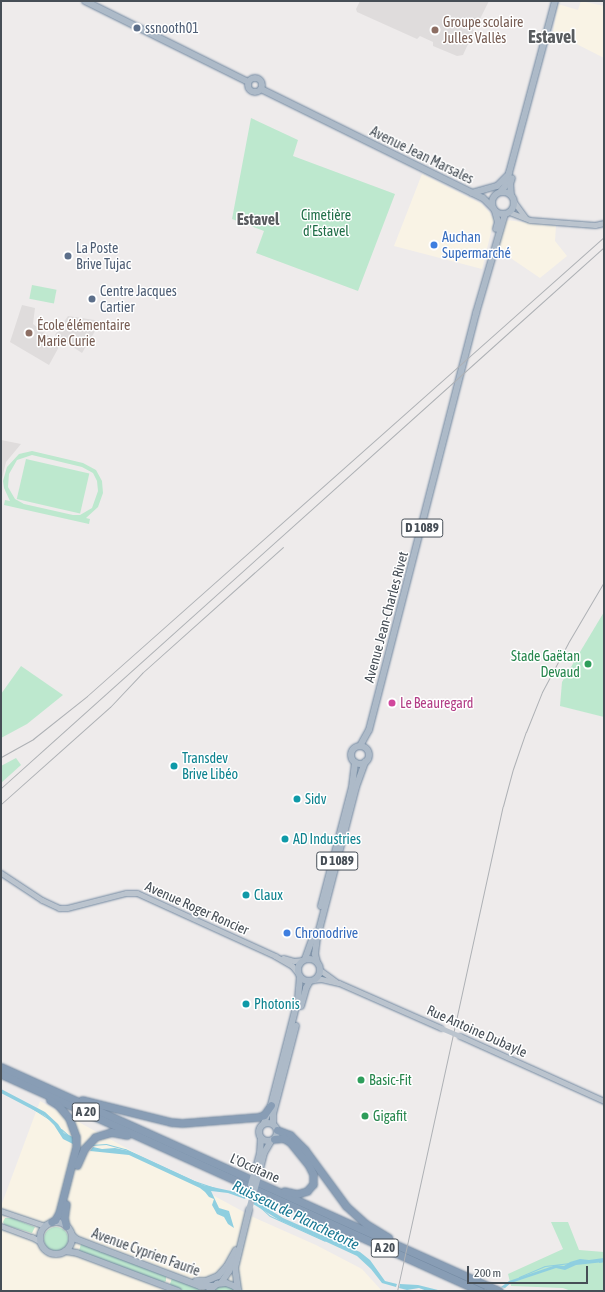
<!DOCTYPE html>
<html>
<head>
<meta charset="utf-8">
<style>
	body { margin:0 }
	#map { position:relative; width:605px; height:1292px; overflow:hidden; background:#eeebeb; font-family:"Asap Condensed",sans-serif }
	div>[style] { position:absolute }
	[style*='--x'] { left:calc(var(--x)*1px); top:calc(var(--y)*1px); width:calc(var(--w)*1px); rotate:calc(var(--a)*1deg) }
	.commercial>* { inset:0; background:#f9f3e5 }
	.education>* { inset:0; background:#dfdcdc }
	.green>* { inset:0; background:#bde8ce; transform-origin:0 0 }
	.round { border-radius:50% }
	.water>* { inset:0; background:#8fcfe0 }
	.stream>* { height:1px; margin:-0.5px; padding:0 0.5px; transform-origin:0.5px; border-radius:0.5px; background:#8fcfe0 }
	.roads { filter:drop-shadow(0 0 1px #7389a1) drop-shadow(0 0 1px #7389a1) }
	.secondary>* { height:5px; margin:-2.5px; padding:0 2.5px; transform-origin:2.5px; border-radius:2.5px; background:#bbc4ce }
	.primary>* { height:6px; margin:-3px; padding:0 3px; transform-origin:3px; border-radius:3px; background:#adbac8 }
	.primary>.ring { margin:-3px; padding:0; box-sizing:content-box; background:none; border:6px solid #adbac8; border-radius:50% }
	.highway>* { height:7px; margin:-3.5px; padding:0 3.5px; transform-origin:3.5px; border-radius:3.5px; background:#889db5 }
	.rail>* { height:1px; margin:-0.5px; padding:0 0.5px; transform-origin:0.5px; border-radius:0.5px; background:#aeb1b5 }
	.secondary-bridge>* { height:5px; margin:-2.5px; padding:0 2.5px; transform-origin:2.5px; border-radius:2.5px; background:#bbc4ce }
	.primary-bridge>* { height:6px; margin:-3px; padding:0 3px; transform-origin:3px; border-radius:3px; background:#adbac8 }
	.dots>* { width:11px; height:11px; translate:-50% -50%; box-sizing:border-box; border:2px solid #fff; border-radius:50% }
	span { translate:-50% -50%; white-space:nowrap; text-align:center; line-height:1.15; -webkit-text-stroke:3px #fff; paint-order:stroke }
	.shield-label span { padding:1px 3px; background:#fff; border:1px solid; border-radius:3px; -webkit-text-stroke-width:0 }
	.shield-label { font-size:13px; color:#464e56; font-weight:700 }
	.education-label { font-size:14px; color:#785e54 }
	.left { translate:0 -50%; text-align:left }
	.service-label { font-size:14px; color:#4e5e75 }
	.street-label { font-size:14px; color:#464e56 }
	.park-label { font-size:14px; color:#206e48 }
	.shop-label { font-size:14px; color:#366cbe }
	.leisure-label { font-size:14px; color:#27864d }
	.right { translate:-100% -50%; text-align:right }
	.hotel-label { font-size:14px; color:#b23c85 }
	.culture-label { font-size:14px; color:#0d838f }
	.water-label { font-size:15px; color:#1b7994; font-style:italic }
	.quarter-label { font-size:16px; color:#595c5f; font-weight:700 }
	.district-label { font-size:18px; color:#595c5f; font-weight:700 }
	.frame { position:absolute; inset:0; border:2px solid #464e56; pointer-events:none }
	.scale { position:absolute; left:467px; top:1266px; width:121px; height:18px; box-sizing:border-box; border:2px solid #464e56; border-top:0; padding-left:5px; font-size:12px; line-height:14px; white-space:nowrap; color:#464e56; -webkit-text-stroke:3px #fff; paint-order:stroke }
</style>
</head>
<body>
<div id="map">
	<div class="commercial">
		<div style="clip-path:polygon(581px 1px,604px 6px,604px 58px,553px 32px,558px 4px,578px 10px)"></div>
		<div style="clip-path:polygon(422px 174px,482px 204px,490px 213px,494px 220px,482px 269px,394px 246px)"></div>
		<div style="clip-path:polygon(505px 220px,556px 226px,555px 241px,567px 256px,540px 278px,496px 248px)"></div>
		<div style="clip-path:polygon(40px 1101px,253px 1217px,316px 1245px,362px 1269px,382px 1291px,1px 1291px,1px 1206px)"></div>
	</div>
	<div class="education">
		<div style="clip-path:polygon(360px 1px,489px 1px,479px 21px,475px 22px,472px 27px,474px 31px,463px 55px,457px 56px,433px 46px,433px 42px,420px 36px,417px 39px,357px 12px,356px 9px)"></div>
		<div style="clip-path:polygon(22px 305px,35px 308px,33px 324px,60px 345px,49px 365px,10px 342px)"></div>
		<div style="clip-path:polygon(68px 316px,101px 321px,82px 353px,55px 335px)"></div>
		<div style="clip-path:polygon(1px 440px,21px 444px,6px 462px,1px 483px)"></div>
	</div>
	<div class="green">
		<div style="clip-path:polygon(251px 118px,298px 140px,293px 156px,395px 194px,358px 291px,256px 253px,264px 231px,232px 219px)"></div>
		<div style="left:32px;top:285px;width:25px;height:14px;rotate:11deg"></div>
		<div style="clip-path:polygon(evenodd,32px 451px,83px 463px,96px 470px,102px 481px,103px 493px,98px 507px,86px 518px,90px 519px,89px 524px,4px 505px,5px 500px,10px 501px,4px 488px,3px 481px,7px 467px,19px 454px,32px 451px,32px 455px,82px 467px,93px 473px,97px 481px,98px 491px,92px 508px,80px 515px,73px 515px,24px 504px,15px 499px,8px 487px,9px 474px,17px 460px,32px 455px)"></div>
		<div style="left:26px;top:459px;width:65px;height:41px;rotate:13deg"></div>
		<div style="clip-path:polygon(604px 612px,604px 717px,560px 706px,562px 682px)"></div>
		<div style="clip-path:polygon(21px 666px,63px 695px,27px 724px,1px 738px,1px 694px)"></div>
		<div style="clip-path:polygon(16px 758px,21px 765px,1px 783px,1px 766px)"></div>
		<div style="clip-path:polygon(5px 1218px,12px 1218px,35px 1227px,32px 1233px,5px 1225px,3px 1222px)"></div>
		<div style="clip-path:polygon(551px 1222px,568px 1222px,579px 1250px,604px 1252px,604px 1291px,571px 1291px,563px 1288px,511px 1286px,508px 1274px,563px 1249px)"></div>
		<div class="round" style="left:44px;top:1227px;width:24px;height:24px"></div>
		<div style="clip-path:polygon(81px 1244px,166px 1275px,166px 1281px,162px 1283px,79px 1251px)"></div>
		<div style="clip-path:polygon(172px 1278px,200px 1287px,199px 1291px,185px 1291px,171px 1286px,170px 1284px)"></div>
		<div style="clip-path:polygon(221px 1285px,231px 1287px,235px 1291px,212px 1291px)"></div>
	</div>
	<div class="water">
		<div style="clip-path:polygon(1px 1089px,45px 1112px,58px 1124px,64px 1133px,73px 1137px,73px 1144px,63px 1139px,54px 1125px,45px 1116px,1px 1093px)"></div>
		<div style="clip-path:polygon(93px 1147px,102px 1149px,115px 1148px,129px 1151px,203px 1185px,231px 1191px,246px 1196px,245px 1199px,228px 1193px,211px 1191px,219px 1208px,229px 1211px,234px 1228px,228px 1224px,224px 1217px,217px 1214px,212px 1205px,214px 1199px,209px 1197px,205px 1192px,200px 1188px,129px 1155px,90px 1151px)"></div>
		<div style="clip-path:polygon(254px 1200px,283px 1218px,360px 1252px,370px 1260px,385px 1281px,397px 1284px,396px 1287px,382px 1283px,371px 1269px,357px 1256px,279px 1220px,253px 1204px)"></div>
		<div style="clip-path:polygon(604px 1258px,604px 1262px,576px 1265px,565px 1270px,556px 1268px,511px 1283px,505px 1288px,501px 1287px,509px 1281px,556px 1265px,564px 1266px,570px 1262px,580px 1259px,589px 1260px)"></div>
		<div style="clip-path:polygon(400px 1284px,418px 1285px,442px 1291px,427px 1291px,419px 1288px,407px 1290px,399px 1288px)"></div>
	</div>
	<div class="stream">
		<div style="--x:32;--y:1108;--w:20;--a:33"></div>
		<div style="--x:61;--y:1129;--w:11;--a:41"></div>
		<div style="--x:91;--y:1145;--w:15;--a:-4"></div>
		<div style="--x:106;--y:1144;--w:20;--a:15"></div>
		<div style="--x:125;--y:1149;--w:76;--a:24.9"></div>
		<div style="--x:194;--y:1181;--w:21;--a:19"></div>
		<div style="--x:261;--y:1208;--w:12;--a:42"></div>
		<div style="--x:270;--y:1216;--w:60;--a:24.4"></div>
		<div style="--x:599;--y:1262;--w:5;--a:-11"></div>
		<div style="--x:519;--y:1277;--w:28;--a:-23"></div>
		<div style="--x:545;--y:1266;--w:25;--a:-7"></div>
		<div style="--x:440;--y:1290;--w:14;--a:4"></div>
	</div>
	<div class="roads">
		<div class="secondary">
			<div style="--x:514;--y:202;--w:19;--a:54"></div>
			<div style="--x:509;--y:212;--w:22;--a:21"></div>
			<div style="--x:530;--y:220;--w:65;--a:4.4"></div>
			<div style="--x:595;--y:225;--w:9;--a:-13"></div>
			<div style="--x:1;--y:873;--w:49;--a:33.4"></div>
			<div style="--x:42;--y:900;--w:19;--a:25"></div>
			<div style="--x:59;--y:908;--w:8;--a:0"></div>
			<div style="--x:67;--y:908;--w:61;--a:-14.3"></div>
			<div style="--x:126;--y:893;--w:11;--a:0"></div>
			<div style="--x:137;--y:893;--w:152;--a:24.5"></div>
			<div style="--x:275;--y:956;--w:20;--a:30"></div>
			<div style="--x:292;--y:966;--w:8;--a:50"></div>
			<div style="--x:283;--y:958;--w:11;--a:15"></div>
			<div style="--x:294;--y:961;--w:9;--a:-6"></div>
			<div style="--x:320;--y:970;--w:19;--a:36"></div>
			<div style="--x:313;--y:980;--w:8;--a:-7"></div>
			<div style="--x:321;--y:979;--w:18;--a:13"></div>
			<div style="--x:339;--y:983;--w:111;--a:23.8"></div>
			<div style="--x:460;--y:1036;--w:158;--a:24.3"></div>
			<div style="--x:1;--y:1211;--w:46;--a:18.8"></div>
			<div style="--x:1;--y:1226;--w:33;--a:20"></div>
			<div style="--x:32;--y:1237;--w:8;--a:30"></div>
		</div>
		<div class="primary">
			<div style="--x:85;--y:1;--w:182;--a:26.4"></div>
			<div class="ring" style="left:248px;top:78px;width:8px;height:8px"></div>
			<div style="--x:261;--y:89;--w:247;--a:26.2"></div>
			<div style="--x:483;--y:198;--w:13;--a:45"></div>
			<div style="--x:501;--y:191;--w:6;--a:-51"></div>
			<div style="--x:505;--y:186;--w:14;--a:-73"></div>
			<div style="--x:509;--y:173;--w:178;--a:-75"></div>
			<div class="ring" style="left:492px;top:192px;width:16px;height:16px"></div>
			<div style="--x:472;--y:193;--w:26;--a:-16"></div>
			<div style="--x:497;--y:186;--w:14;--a:-45"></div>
			<div style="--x:511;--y:195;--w:11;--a:-95"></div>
			<div style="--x:510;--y:184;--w:6;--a:-72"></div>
			<div style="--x:495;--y:211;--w:11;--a:75"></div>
			<div style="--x:498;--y:222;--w:7;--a:106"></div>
			<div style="--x:360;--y:746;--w:18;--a:-61"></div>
			<div style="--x:369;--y:730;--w:431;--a:-75.6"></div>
			<div style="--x:476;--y:313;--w:103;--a:-73.7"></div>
			<div class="ring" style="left:351px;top:746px;width:12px;height:12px"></div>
			<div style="--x:321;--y:906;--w:123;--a:-75.4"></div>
			<div style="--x:352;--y:787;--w:25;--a:-83"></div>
			<div class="ring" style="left:298px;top:959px;width:16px;height:16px"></div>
			<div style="--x:305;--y:959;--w:27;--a:-70"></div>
			<div style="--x:317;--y:962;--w:8;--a:-104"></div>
			<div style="--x:315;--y:954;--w:16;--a:-83"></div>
			<div style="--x:317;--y:938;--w:156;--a:-75.5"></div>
			<div style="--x:356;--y:787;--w:27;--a:-70"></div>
			<div style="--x:301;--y:1006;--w:19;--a:-74"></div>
			<div style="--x:306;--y:988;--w:8;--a:-60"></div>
			<div class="ring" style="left:259px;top:1123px;width:12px;height:12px"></div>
			<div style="--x:264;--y:1123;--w:19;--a:-69"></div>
			<div style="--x:271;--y:1105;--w:109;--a:-75.7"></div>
			<div style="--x:298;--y:999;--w:22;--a:-85"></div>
			<div style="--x:273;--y:1124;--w:10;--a:-90"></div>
			<div style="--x:273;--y:1114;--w:91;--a:-75.4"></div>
			<div style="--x:256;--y:1168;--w:16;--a:-75"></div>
			<div style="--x:260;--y:1153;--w:15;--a:-86"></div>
			<div style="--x:260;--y:1169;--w:16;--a:-76"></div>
			<div style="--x:264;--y:1153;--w:14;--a:-60"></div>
			<div class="ring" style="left:40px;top:1222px;width:26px;height:26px"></div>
			<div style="--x:72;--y:1235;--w:6;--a:45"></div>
			<div style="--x:76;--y:1239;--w:28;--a:21"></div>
			<div style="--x:102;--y:1249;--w:105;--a:20.7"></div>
			<div style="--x:200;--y:1286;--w:14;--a:0"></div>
			<div style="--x:65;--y:1251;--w:12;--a:9"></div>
			<div style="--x:77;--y:1253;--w:108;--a:20.6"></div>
			<div style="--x:196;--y:1281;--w:10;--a:0"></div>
			<div style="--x:206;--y:1281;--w:13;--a:-23"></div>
			<div style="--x:218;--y:1276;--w:13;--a:-48"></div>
			<div style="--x:227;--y:1266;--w:18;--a:-61"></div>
			<div style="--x:221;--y:1283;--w:14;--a:-56"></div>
			<div style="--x:229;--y:1271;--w:13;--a:-67"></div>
			<div style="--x:238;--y:1289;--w:21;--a:-98"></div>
			<div style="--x:235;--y:1268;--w:60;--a:-76.4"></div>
			<div style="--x:209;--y:1291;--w:11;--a:-41"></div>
			<div style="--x:217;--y:1284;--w:9;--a:-6"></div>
			<div style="--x:226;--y:1283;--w:9;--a:21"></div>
			<div style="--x:234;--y:1286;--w:6;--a:45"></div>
		</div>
		<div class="highway">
			<div style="--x:1;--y:1067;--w:546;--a:24.22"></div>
			<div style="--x:1;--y:1074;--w:526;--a:24.37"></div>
			<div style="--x:50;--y:1100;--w:9;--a:32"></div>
			<div style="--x:58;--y:1105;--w:17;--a:50"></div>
			<div style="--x:69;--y:1118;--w:20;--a:70"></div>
			<div style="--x:76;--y:1137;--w:10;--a:90"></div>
			<div style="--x:76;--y:1147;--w:68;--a:104.4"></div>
			<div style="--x:59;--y:1213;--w:8;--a:120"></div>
			<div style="--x:55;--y:1220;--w:4;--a:153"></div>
			<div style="--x:82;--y:1100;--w:92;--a:13.9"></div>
			<div style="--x:171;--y:1122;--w:11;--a:5"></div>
			<div style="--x:182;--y:1123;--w:76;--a:-4.5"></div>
			<div style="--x:258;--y:1117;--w:6;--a:-18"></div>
			<div style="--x:264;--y:1115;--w:12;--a:-55"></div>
			<div style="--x:277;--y:1130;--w:14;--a:21"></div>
			<div style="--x:290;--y:1135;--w:21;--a:45"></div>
			<div style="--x:305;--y:1150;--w:69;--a:53.8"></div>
			<div style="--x:346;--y:1206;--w:27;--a:42"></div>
			<div style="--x:366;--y:1224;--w:26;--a:31"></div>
			<div style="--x:274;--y:1139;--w:9;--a:-6"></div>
			<div style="--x:283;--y:1138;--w:8;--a:30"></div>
			<div style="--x:290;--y:1142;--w:28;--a:51"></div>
			<div style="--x:308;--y:1164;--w:11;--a:63"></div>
			<div style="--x:313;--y:1174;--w:10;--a:90"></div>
			<div style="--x:313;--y:1184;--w:9;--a:131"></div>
			<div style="--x:307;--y:1191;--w:10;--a:163"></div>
			<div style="--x:297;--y:1194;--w:13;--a:-167"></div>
			<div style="--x:77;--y:1165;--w:17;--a:-66"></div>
			<div style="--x:84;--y:1149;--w:16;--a:-47"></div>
			<div style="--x:95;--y:1137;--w:17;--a:-17"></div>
			<div style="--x:111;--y:1132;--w:16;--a:11"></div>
			<div style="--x:66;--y:1226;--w:8;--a:-104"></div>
			<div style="--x:64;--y:1218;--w:14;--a:-82"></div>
		</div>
	</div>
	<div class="rail">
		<div style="--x:1;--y:757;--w:37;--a:-29"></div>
		<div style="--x:33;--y:739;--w:69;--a:-38.5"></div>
		<div style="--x:87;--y:696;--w:691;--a:-41.6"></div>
		<div style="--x:1;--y:788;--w:810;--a:-41.9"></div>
		<div style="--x:1;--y:804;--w:146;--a:-41.7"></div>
		<div style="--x:110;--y:707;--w:47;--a:-46.7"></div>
		<div style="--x:142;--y:673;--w:189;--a:-41.8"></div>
		<div style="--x:397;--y:1291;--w:496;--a:-77.7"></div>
		<div style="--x:503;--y:806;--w:38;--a:-75"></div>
		<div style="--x:513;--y:769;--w:39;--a:-71"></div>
		<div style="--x:526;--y:732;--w:43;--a:-68.2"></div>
		<div style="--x:542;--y:692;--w:55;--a:-62"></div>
		<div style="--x:568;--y:643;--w:71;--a:-59.5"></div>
	</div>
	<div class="secondary-bridge">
		<div style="--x:441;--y:1028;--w:21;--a:23"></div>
	</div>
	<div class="primary-bridge">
		<div style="--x:251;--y:1185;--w:18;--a:-74"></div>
		<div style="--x:249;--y:1210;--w:42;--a:-75"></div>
	</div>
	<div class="dots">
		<div style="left:137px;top:28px;background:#5c6f8a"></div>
		<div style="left:435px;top:30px;background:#8d6e63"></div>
		<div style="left:434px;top:245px;background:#3f7fe0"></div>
		<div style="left:68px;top:256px;background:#5c6f8a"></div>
		<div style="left:92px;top:299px;background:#5c6f8a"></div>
		<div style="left:29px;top:333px;background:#8d6e63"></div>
		<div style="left:588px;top:664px;background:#2e9e5b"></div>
		<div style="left:392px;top:703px;background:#d1479c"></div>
		<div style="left:174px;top:766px;background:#0f9aa8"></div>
		<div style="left:297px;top:799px;background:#0f9aa8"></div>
		<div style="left:285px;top:839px;background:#0f9aa8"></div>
		<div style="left:246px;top:895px;background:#0f9aa8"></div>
		<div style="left:287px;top:933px;background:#3f7fe0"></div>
		<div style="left:246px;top:1004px;background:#0f9aa8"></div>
		<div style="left:361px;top:1080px;background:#2e9e5b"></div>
		<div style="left:365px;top:1116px;background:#2e9e5b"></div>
	</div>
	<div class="shield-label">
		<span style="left:422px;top:528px">D 1089</span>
		<span style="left:337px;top:861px">D 1089</span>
		<span style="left:86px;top:1112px">A 20</span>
		<span style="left:385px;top:1248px">A 20</span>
	</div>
	<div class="education-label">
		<span class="left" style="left:443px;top:30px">Groupe scolaire<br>Julles Vallès</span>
		<span class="left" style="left:37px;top:333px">École élémentaire<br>Marie Curie</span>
	</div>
	<div class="service-label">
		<span class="left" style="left:145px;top:28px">ssnooth01</span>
		<span class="left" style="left:76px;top:256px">La Poste<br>Brive Tujac</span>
		<span class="left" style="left:100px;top:299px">Centre Jacques<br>Cartier</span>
	</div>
	<div class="street-label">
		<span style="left:422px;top:155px;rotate:26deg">Avenue Jean Marsales</span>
		<span style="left:386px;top:617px;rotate:-75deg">Avenue Jean-Charles Rivet</span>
		<span style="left:197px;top:908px;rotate:24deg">Avenue Roger Roncier</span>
		<span style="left:477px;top:1031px;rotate:24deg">Rue Antoine Dubayle</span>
		<span style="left:255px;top:1168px;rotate:24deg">L'Occitane</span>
		<span style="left:146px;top:1252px;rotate:20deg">Avenue Cyprien Faurie</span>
	</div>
	<div class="park-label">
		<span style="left:326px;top:223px">Cimetière<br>d'Estavel</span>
	</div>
	<div class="shop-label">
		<span class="left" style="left:442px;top:245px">Auchan<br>Supermarché</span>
		<span class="left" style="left:295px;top:933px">Chronodrive</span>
	</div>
	<div class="leisure-label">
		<span class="right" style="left:580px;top:664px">Stade Gaëtan<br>Devaud</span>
		<span class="left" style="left:369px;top:1080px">Basic-Fit</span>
		<span class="left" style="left:373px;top:1116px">Gigafit</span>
	</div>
	<div class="hotel-label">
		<span class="left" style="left:400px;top:703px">Le Beauregard</span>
	</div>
	<div class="culture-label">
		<span class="left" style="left:182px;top:766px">Transdev<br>Brive Libéo</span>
		<span class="left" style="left:305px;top:799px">Sidv</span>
		<span class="left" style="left:293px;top:839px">AD Industries</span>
		<span class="left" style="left:254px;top:895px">Claux</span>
		<span class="left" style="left:254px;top:1004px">Photonis</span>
	</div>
	<div class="water-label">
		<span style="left:296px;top:1215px;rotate:26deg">Ruisseau de Planchetorte</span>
	</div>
	<div class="quarter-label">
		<span style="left:258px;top:219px">Estavel</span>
	</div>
	<div class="district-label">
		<span style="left:552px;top:37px">Estavel</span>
	</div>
	<div class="frame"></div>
	<div class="scale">200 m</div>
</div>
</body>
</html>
